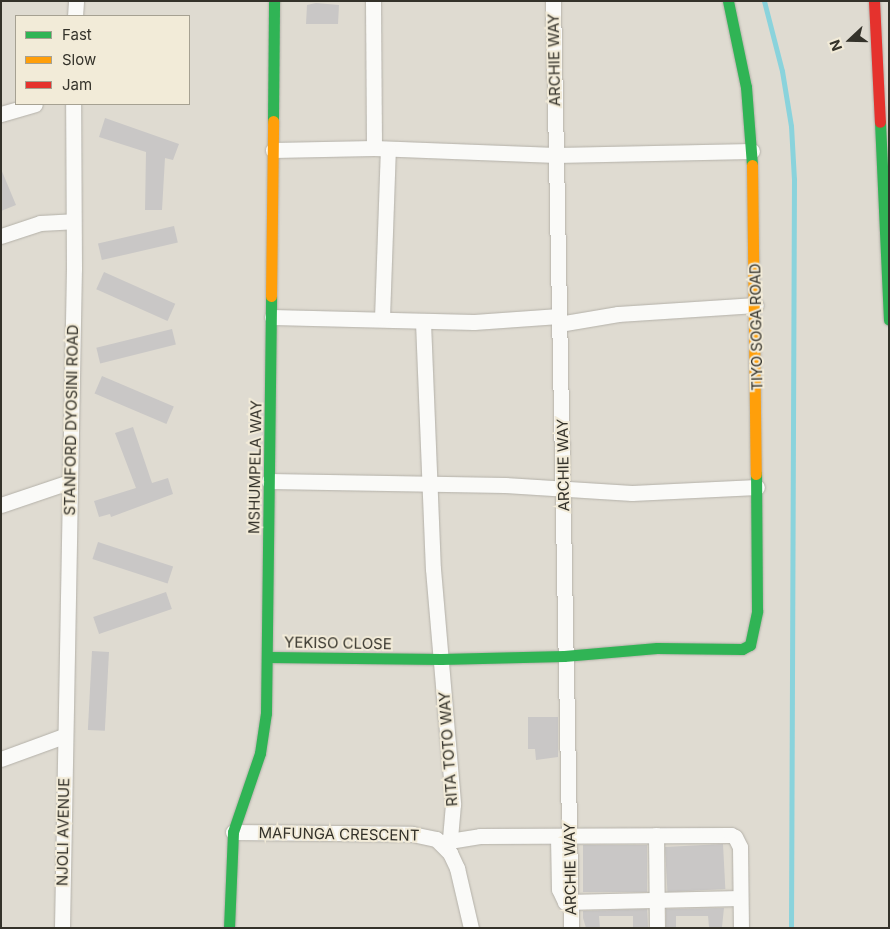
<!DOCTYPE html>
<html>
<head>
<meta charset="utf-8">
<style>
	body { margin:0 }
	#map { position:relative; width:890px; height:929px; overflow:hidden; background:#dfdbd1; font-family:Inter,sans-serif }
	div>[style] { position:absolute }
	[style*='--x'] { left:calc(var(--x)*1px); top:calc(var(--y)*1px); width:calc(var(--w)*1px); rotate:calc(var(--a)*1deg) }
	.stream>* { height:5px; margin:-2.5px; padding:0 2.5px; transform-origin:2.5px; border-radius:2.5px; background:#8ad3dc }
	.building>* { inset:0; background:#c9c7c6; transform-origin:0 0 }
	.roads { filter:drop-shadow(0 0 1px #b4b1a9) drop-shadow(0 0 1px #b4b1a9) }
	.street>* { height:15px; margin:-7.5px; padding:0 7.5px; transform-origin:7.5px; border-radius:7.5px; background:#fafaf8 }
	.fast>* { height:11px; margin:-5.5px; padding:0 5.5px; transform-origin:5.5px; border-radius:5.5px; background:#30b455 }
	.slow>* { height:11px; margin:-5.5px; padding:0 5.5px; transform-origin:5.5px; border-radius:5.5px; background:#ff9f0a }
	.jam>* { height:11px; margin:-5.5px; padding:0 5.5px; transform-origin:5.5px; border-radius:5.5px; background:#e5322d }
	span { translate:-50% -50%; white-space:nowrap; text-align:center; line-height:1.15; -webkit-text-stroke:4px #f2ebd8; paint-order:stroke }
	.street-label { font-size:15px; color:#34322a }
	.frame { position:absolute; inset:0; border:2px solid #34322a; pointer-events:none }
	.legend { position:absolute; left:15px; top:15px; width:175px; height:90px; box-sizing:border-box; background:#f2ebd8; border:1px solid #a6a192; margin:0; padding:6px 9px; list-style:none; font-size:15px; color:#34322a }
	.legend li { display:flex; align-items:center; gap:10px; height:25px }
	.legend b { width:25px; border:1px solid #a6a192 }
	.north { position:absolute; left:825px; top:15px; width:50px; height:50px; -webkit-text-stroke:4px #f2ebd8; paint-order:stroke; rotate:249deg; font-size:14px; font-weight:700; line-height:20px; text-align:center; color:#34322a }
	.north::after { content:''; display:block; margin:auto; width:18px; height:22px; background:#34322a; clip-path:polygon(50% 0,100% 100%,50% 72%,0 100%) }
</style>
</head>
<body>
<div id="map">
	<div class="stream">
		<div style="--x:764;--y:1;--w:72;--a:75.6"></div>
		<div style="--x:782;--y:71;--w:56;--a:80.7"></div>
		<div style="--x:791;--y:126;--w:53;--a:86.8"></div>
		<div style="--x:794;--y:179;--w:749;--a:90.23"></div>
	</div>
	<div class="building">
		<div style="clip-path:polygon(316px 3px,339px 5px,338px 24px,306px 24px,307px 5px)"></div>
		<div style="clip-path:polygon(105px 118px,179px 144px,173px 160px,165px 158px,162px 210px,145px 210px,146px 152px,99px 137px)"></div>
		<div style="clip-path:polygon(1px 169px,16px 205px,1px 211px)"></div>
		<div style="left:174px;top:226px;width:17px;height:78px;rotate:77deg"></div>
		<div style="left:104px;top:272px;width:78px;height:19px;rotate:24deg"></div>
		<div style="left:172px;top:329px;width:16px;height:78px;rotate:76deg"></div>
		<div style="left:102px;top:376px;width:78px;height:19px;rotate:23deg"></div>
		<div style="clip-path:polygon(133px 427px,152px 483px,168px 478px,173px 494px,111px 517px,110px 514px,99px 517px,94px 501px,136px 488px,115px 433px)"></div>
		<div style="left:98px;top:542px;width:79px;height:18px;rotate:18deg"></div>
		<div style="left:166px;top:592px;width:18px;height:77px;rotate:71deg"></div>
		<div style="left:92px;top:651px;width:17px;height:79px;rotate:3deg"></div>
		<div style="clip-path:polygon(528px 717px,558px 717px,558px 757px,536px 760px,535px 749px,528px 749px)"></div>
		<div style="left:723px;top:844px;width:45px;height:58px;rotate:87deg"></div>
		<div style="left:583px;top:845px;width:64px;height:47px"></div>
		<div style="clip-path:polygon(724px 908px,722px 927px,709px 927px,708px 916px,676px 916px,676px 928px,666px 928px,666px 909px)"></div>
		<div style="clip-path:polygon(647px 909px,648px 927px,633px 927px,633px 916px,599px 916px,600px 928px,586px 928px,583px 918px,583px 911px)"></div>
	</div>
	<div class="roads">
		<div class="street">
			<div style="--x:373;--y:1;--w:147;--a:89.6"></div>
			<div style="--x:553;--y:1;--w:927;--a:88.89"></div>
			<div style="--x:75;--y:16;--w:15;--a:-86"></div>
			<div style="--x:1;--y:114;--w:35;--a:-16"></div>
			<div style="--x:273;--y:150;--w:101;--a:-1.1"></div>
			<div style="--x:374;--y:148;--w:182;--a:2.2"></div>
			<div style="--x:556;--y:155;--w:196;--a:-1.2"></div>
			<div style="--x:1;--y:236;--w:41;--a:-18.4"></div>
			<div style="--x:40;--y:223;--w:33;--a:-3"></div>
			<div style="--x:272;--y:317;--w:202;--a:1.4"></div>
			<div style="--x:474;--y:322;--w:85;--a:-4"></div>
			<div style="--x:382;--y:318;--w:169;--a:-88"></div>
			<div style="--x:423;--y:322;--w:247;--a:87.7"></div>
			<div style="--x:433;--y:569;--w:236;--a:85.1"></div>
			<div style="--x:453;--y:804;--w:35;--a:95"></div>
			<div style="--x:559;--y:324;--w:60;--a:-9.6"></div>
			<div style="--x:618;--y:314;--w:138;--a:-3.7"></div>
			<div style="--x:269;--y:481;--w:236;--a:1"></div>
			<div style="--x:505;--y:485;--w:127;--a:3.6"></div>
			<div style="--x:632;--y:493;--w:125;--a:-2.7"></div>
			<div style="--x:1;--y:505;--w:72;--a:-18.7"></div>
			<div style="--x:1;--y:759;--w:67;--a:-20.1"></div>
			<div style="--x:233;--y:832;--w:179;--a:0.6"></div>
			<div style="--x:412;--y:834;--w:25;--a:12"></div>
			<div style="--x:436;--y:839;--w:20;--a:45"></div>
			<div style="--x:450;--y:853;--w:17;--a:65"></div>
			<div style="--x:457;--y:868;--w:62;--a:76.9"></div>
			<div style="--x:656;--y:835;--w:93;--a:89.4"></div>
			<div style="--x:558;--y:837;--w:52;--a:88.9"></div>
			<div style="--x:559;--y:889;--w:14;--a:65"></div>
			<div style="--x:565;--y:902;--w:175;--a:-1.3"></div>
			<div style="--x:443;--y:842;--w:37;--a:-9"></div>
			<div style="--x:480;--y:836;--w:251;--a:-0.2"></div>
			<div style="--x:731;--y:835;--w:4;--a:27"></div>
			<div style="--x:735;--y:837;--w:11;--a:63"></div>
			<div style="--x:740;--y:847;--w:81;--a:89.3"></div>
			<div style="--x:62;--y:928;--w:659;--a:-88.96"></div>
			<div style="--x:74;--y:269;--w:165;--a:-90.3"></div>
		</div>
		<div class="fast">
			<div style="--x:728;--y:1;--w:88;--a:78.2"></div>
			<div style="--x:746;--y:87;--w:78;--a:85.6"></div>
			<div style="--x:273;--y:121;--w:120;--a:-89.5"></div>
			<div style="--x:880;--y:122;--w:198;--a:87.4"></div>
			<div style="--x:268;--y:657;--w:173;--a:0.7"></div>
			<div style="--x:441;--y:659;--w:123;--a:-1.4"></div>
			<div style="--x:564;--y:656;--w:93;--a:-4.9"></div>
			<div style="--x:657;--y:648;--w:85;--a:0.7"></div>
			<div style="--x:742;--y:649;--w:9;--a:-27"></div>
			<div style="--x:750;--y:645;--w:35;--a:-78"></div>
			<div style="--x:757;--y:611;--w:137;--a:-90.4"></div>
			<div style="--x:229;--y:928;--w:96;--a:-87.6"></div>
			<div style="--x:233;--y:832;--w:83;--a:-71.1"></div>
			<div style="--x:260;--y:753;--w:40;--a:-81.5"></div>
			<div style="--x:266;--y:713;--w:417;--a:-89.3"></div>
		</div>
		<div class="slow">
			<div style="--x:752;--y:165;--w:309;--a:89.3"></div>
			<div style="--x:271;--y:296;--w:175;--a:-89.3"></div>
		</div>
		<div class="jam">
			<div style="--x:874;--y:1;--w:121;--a:87.2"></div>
		</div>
	</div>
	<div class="street-label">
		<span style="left:554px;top:60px;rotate:-91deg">ARCHIE WAY</span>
		<span style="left:756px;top:327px;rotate:-91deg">TIYO SOGA ROAD</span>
		<span style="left:71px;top:420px;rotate:-89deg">STANFORD DYOSINI ROAD</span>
		<span style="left:563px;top:465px;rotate:-91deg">ARCHIE WAY</span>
		<span style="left:255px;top:467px;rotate:-89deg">MSHUMPELA WAY</span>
		<span style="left:338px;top:643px;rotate:1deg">YEKISO CLOSE</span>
		<span style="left:448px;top:749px;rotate:-94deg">RITA TOTO WAY</span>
		<span style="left:63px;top:832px;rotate:-89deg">NJOLI AVENUE</span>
		<span style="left:339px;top:834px;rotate:1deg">MAFUNGA CRESCENT</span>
		<span style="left:570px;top:869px;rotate:-91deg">ARCHIE WAY</span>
	</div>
	<div class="frame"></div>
	<ul class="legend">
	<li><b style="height:6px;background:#30b455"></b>Fast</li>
	<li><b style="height:6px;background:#ff9f0a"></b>Slow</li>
	<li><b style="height:6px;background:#e5322d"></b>Jam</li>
	</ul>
	<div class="north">N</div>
</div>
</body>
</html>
